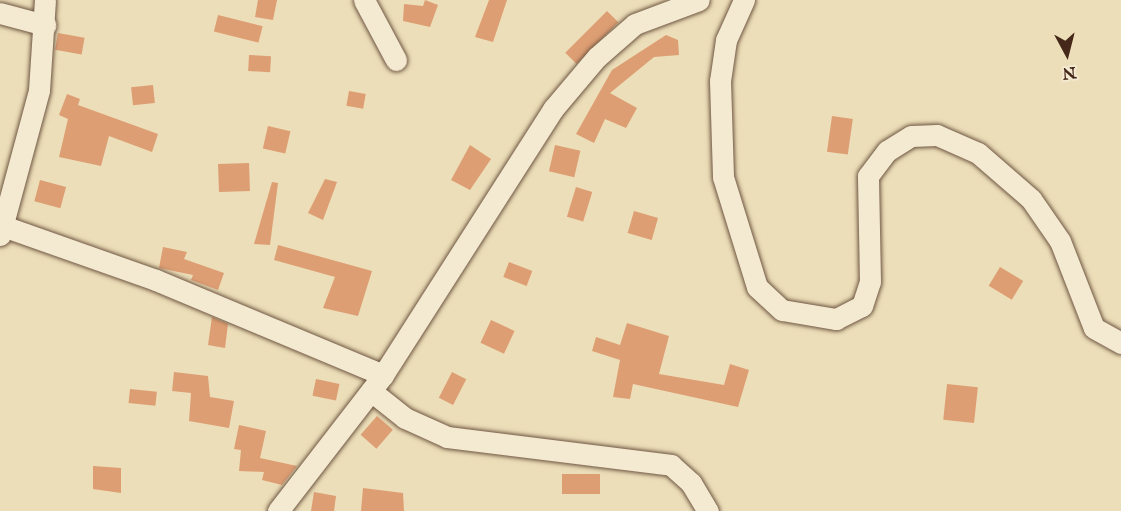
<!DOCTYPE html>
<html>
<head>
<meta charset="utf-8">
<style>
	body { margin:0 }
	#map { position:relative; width:1121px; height:511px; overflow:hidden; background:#ecdeb8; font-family:"IM FELL English",serif }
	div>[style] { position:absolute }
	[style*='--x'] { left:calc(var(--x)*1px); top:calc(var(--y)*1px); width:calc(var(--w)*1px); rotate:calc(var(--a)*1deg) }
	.building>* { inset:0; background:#de9e73; transform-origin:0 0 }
	.roads { filter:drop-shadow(0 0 2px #6f5642) drop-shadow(0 0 2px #6f5642) }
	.street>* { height:21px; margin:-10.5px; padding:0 10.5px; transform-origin:10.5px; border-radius:10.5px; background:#f3ead1 }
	span { translate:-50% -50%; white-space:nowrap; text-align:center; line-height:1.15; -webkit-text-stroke:4.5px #f3ead1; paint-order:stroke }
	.north { position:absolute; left:1037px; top:24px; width:60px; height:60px; -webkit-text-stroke:4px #f3ead1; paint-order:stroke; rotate:173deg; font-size:16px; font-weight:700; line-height:24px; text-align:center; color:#45281a }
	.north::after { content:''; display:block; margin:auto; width:21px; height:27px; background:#45281a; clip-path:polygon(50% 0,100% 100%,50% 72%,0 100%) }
</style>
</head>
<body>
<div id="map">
	<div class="building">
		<div style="clip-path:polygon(258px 0,277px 0,273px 20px,255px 17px)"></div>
		<div style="clip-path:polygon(425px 0,438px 5px,430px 27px,403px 21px,404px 4px,423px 6px)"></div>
		<div style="clip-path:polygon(489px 0,507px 0,493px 42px,475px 37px)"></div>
		<div style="left:607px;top:11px;width:16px;height:59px;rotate:45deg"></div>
		<div style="left:218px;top:15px;width:46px;height:17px;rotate:14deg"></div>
		<div style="left:58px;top:33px;width:27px;height:17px;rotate:10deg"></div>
		<div style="clip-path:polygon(666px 35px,678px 40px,679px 55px,654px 57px,610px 93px,637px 108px,626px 128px,605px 119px,594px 143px,576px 134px,612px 70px)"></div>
		<div style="left:249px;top:55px;width:22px;height:16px;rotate:3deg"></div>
		<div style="left:153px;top:85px;width:18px;height:22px;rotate:84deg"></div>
		<div style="left:349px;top:91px;width:17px;height:15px;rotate:10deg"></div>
		<div style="clip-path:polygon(67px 94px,80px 99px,78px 105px,158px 134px,152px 152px,109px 136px,101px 166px,59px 157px,68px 119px,59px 115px)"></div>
		<div style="left:832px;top:116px;width:21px;height:36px;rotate:8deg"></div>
		<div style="left:268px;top:126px;width:23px;height:23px;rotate:13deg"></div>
		<div style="clip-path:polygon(470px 145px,491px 159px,470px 190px,451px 180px)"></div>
		<div style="left:555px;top:145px;width:26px;height:27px;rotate:13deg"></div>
		<div style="left:249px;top:163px;width:28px;height:31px;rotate:88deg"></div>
		<div style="clip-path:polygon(325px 179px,337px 182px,323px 220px,308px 213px)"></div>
		<div style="left:40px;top:180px;width:27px;height:22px;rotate:15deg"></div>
		<div style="clip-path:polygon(272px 182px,278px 183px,270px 245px,254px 244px)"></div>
		<div style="left:576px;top:187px;width:17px;height:31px;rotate:17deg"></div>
		<div style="left:634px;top:211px;width:25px;height:23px;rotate:16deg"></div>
		<div style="clip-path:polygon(278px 245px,372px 271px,358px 316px,323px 308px,335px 277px,274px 260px)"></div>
		<div style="clip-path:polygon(163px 247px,187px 252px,184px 259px,224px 273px,218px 290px,191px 280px,193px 275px,159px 268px)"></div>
		<div style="left:509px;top:262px;width:25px;height:16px;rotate:21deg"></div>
		<div style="left:1000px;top:267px;width:27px;height:22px;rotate:31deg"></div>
		<div style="clip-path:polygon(212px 317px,228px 324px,225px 348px,208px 345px)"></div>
		<div style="left:491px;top:320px;width:26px;height:25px;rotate:25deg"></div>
		<div style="clip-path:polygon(627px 323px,669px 336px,659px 374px,724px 385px,730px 364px,749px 370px,738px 407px,633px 384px,630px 399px,613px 397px,620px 360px,592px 351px,596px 337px,620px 345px)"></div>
		<div style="clip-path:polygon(174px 372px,208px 376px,210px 397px,234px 401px,229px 428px,189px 421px,191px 393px,172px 391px)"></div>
		<div style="left:452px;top:372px;width:16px;height:29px;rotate:27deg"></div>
		<div style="left:316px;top:379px;width:24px;height:17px;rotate:12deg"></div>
		<div style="left:947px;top:384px;width:31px;height:36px;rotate:6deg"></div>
		<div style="left:130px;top:389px;width:27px;height:14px;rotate:6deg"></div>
		<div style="left:377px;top:416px;width:21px;height:25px;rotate:41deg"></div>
		<div style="clip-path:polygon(239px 425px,266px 431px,260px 458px,297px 466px,282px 485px,262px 480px,264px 472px,239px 471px,241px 450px,234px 449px)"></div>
		<div style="clip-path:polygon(93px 466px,121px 468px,121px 493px,93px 489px)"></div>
		<div style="left:562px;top:474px;width:38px;height:20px"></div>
		<div style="clip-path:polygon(363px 488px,403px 493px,404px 511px,361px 511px)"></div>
		<div style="clip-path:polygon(314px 492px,336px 496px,334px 511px,311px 511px)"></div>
	</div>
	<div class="roads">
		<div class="street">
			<div style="--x:364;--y:0;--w:68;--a:61.9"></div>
			<div style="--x:744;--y:0;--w:44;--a:114.2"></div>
			<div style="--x:726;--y:40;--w:41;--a:98.3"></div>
			<div style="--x:720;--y:81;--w:96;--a:88.2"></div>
			<div style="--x:723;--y:177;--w:115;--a:72.8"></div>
			<div style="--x:757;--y:287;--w:34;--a:43"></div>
			<div style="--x:782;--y:310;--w:55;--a:9.5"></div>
			<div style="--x:836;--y:319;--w:29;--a:-27"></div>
			<div style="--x:862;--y:306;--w:25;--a:-72"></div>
			<div style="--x:870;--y:282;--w:106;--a:-91.1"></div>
			<div style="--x:868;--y:176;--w:31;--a:-53"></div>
			<div style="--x:887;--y:151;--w:28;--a:-32"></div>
			<div style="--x:911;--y:136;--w:26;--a:-2"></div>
			<div style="--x:937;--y:135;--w:45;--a:23.7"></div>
			<div style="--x:978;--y:153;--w:70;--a:41"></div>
			<div style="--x:1031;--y:199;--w:51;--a:55.4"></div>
			<div style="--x:1060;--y:241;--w:93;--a:68.7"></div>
			<div style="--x:1094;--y:328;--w:31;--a:29"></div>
			<div style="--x:0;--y:13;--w:47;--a:14.9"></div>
			<div style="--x:0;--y:225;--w:165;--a:19.4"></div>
			<div style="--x:156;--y:280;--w:246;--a:22.7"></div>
			<div style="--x:0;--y:235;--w:150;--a:-74.9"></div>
			<div style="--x:39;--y:90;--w:90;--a:-86.2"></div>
			<div style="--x:371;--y:391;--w:43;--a:38.5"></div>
			<div style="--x:405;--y:418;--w:46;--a:24.3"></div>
			<div style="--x:447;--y:437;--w:226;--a:7.1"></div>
			<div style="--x:671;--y:465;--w:27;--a:42"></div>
			<div style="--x:691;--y:483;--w:33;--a:59"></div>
			<div style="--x:278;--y:511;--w:172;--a:-52.3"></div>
			<div style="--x:383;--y:375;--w:316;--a:-57.4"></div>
			<div style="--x:553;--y:109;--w:68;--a:-49.8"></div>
			<div style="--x:597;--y:57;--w:50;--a:-41"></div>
			<div style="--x:635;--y:24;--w:68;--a:-20.6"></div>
		</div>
	</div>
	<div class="north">N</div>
</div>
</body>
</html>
